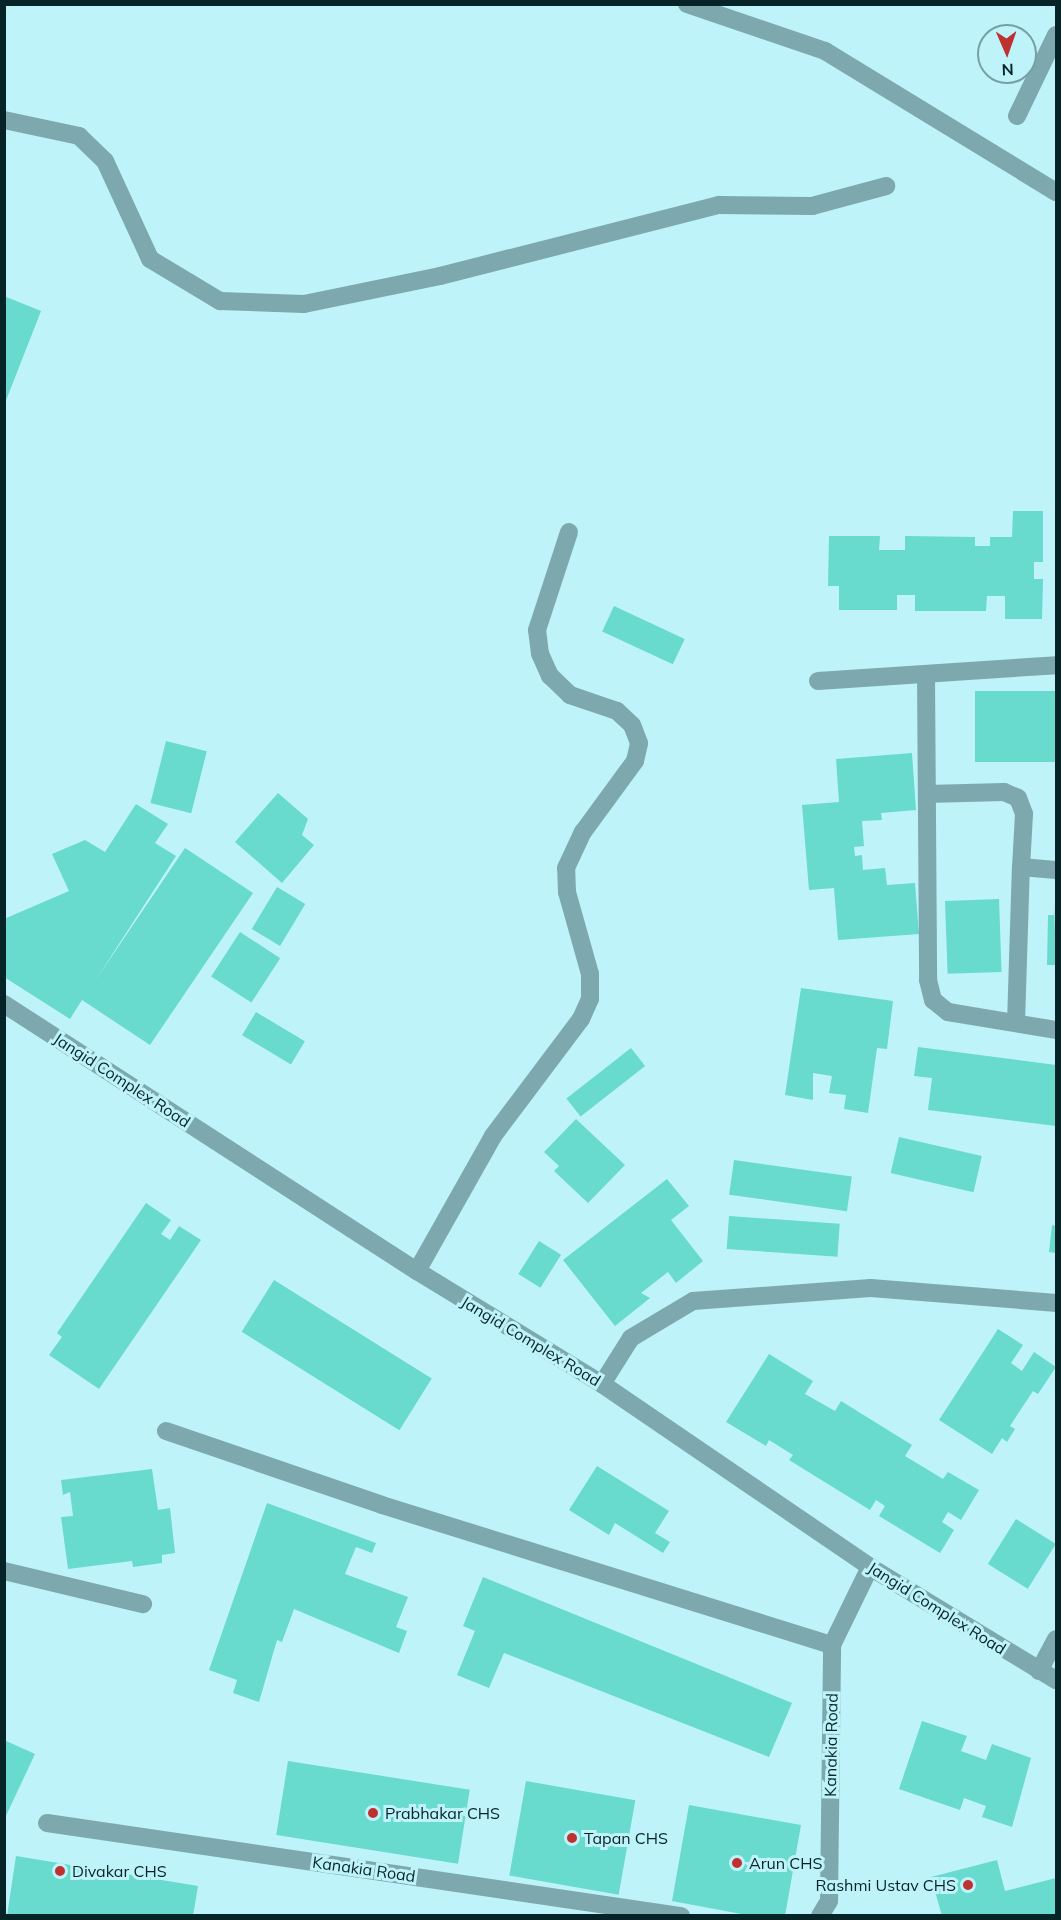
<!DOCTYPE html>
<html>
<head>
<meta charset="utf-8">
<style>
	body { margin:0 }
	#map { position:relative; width:1061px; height:1920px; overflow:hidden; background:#bff3fa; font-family:Mulish,sans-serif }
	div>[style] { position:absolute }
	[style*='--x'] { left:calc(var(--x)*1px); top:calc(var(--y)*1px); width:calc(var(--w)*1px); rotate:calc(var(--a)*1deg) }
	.building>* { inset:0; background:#68dace; transform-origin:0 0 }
	.minor>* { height:18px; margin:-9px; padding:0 9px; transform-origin:9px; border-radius:9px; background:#7da9ae }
	.dots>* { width:16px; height:16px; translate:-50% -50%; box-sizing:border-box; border:3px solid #bff3fa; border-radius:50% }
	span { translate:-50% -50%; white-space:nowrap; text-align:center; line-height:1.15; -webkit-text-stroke:6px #bff3fa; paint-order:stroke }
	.street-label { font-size:16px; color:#062428 }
	.poi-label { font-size:16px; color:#062428 }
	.left { translate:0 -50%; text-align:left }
	.right { translate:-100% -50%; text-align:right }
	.frame { position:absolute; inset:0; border:6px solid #062428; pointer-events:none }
	.north { position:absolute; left:977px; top:24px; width:60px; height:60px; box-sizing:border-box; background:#bff3fa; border:2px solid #75a0a6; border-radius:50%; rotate:178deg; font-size:16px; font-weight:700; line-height:24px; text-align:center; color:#062428 }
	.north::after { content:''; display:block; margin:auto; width:21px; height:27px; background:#bf3030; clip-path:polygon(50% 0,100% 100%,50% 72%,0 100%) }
</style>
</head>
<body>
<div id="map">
	<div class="building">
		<div style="clip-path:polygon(4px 296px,41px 311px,5px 403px,4px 403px)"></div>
		<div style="clip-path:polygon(1013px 511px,1043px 511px,1043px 562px,1034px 562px,1034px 579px,1043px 579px,1042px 619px,1005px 619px,1005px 596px,987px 596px,986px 611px,915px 611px,915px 595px,897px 595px,897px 610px,839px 610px,839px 586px,828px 586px,829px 536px,880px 536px,879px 550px,905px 550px,905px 536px,975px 537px,975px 546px,990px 546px,990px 537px,1012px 537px)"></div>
		<div style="left:614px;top:606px;width:78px;height:28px;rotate:25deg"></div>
		<div style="left:1056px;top:691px;width:71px;height:81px;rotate:90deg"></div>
		<div style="left:166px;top:741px;width:42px;height:64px;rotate:14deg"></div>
		<div style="clip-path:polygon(912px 753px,916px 810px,881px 813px,882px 820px,862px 821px,864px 846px,854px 847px,855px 856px,862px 855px,863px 870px,885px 868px,887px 885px,915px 883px,919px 934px,838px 940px,834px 888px,809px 890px,802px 805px,839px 802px,836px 759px)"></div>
		<div style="clip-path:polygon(278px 793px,308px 819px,302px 835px,314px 845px,282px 883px,235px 842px)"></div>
		<div style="clip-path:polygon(136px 804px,168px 824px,155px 843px,176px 856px,95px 981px,185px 848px,253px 893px,150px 1045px,82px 1000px,70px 1019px,4px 977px,4px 919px,69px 891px,52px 854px,85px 840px,105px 852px)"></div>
		<div style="left:277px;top:887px;width:33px;height:49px;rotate:31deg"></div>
		<div style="left:999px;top:899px;width:73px;height:54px;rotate:88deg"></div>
		<div style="clip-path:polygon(1054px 902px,1056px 965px,1047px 965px,1048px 915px,1054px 915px)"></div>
		<div style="left:240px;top:932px;width:48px;height:53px;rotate:33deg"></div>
		<div style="clip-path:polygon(801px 988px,893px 1001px,887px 1049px,877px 1048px,868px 1113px,844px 1109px,846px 1095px,829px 1093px,832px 1076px,813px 1073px,813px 1100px,785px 1095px)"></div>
		<div style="left:256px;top:1012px;width:57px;height:27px;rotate:31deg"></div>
		<div style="clip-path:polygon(918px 1047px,1056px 1065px,1056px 1126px,928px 1110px,932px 1078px,914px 1076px)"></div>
		<div style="left:631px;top:1048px;width:23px;height:82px;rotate:52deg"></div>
		<div style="clip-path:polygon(576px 1119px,625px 1165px,588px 1203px,554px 1171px,559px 1166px,544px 1152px)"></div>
		<div style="left:899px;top:1137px;width:85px;height:37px;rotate:13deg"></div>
		<div style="left:734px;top:1160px;width:119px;height:35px;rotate:8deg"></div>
		<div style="clip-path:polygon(667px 1179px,689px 1206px,671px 1220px,703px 1261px,676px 1283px,668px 1272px,641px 1293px,650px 1298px,615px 1326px,563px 1260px)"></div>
		<div style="clip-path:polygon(146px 1203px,171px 1220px,161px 1234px,170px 1240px,179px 1226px,201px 1240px,99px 1389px,49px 1355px,62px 1337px,57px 1333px)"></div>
		<div style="left:729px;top:1216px;width:111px;height:33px;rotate:4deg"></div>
		<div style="clip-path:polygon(1052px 1225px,1056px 1226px,1056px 1253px,1049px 1252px)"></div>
		<div style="left:539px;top:1241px;width:26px;height:39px;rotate:32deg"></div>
		<div style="left:274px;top:1280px;width:186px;height:61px;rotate:32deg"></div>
		<div style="clip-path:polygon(998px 1329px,1023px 1345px,1011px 1363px,1022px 1371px,1034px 1352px,1056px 1367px,1038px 1394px,1033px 1391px,1010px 1426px,1015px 1429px,1007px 1442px,1002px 1438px,992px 1454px,939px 1420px)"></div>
		<div style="clip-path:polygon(769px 1354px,813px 1381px,805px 1394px,835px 1411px,841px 1401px,912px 1445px,905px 1456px,943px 1479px,948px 1472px,979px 1490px,961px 1520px,948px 1512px,942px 1522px,954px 1530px,940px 1553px,879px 1516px,885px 1506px,876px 1500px,870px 1510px,789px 1460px,793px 1455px,769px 1440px,766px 1446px,726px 1422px)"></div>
		<div style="clip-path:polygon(597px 1466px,669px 1511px,655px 1533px,670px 1542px,663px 1553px,615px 1523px,609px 1535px,569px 1510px)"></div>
		<div style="clip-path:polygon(152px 1469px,158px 1510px,170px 1508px,175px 1553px,162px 1555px,162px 1563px,133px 1567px,132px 1561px,68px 1569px,61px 1517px,73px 1516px,70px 1492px,63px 1495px,61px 1480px)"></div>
		<div style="clip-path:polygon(267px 1503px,376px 1543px,372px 1553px,356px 1547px,345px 1574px,408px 1597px,396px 1627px,407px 1631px,399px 1653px,294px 1609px,282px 1642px,277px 1640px,259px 1702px,233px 1693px,237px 1680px,209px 1670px)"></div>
		<div style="left:1016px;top:1519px;width:47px;height:53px;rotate:32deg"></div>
		<div style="clip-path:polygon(483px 1577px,792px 1703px,769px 1757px,504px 1653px,489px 1688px,457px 1675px,475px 1631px,463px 1626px)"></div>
		<div style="clip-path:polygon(922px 1721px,967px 1736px,961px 1751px,986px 1760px,992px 1744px,1031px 1758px,1012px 1827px,982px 1817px,986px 1806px,964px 1798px,960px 1810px,899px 1789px)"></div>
		<div style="clip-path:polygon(4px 1740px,35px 1754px,4px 1820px)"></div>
		<div style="left:288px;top:1761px;width:184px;height:75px;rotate:9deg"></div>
		<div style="left:526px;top:1781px;width:111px;height:96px;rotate:10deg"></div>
		<div style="clip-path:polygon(689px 1805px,801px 1825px,785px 1916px,752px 1916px,672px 1901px)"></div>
		<div style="clip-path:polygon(16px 1856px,198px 1886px,193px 1916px,7px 1916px)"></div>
		<div style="clip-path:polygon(997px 1860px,1005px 1891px,1056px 1878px,1056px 1916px,942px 1916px,931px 1877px)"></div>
	</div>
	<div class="minor">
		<div style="--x:687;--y:4;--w:146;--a:18.8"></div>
		<div style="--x:825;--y:51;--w:271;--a:31.4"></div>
		<div style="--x:1017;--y:116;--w:90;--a:-64.3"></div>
		<div style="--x:4;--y:120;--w:77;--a:12"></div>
		<div style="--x:79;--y:136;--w:36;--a:44"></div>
		<div style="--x:105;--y:161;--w:108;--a:65.3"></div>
		<div style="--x:150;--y:259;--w:82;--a:31"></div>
		<div style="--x:220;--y:301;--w:84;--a:2"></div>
		<div style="--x:304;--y:304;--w:139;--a:-11.6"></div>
		<div style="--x:440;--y:276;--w:288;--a:-14.3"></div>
		<div style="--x:719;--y:205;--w:93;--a:0.6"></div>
		<div style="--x:812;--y:206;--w:77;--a:-15.1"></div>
		<div style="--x:926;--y:674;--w:306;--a:89.6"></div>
		<div style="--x:928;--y:980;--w:21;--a:76"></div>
		<div style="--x:933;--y:1000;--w:19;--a:39"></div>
		<div style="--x:948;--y:1012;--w:109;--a:9.5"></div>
		<div style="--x:818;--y:681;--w:239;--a:-3.8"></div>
		<div style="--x:927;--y:794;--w:77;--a:-1.5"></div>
		<div style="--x:1004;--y:792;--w:15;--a:23"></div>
		<div style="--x:1018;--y:798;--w:17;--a:69"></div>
		<div style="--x:1024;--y:814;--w:53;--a:93.2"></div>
		<div style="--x:4;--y:1004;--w:492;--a:32.9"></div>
		<div style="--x:417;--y:1271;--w:217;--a:31.4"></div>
		<div style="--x:602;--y:1384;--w:325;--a:34.3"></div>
		<div style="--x:870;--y:1567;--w:218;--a:31.3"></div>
		<div style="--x:1016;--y:1023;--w:156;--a:-88.2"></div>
		<div style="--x:1021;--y:867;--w:35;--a:5"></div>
		<div style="--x:417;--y:1271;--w:155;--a:-60.6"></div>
		<div style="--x:493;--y:1136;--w:146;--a:-53.1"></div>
		<div style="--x:581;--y:1019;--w:22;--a:-66"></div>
		<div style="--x:590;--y:999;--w:25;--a:-90"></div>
		<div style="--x:590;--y:974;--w:85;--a:-105.7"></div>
		<div style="--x:567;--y:892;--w:24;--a:-92"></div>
		<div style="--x:566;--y:868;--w:40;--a:-65"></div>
		<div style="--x:583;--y:832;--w:88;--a:-53.8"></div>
		<div style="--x:635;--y:761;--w:18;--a:-77"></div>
		<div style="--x:639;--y:743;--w:19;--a:-111"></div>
		<div style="--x:632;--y:725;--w:21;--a:-137"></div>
		<div style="--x:617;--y:711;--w:50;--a:-161.2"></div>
		<div style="--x:570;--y:695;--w:28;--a:-136"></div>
		<div style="--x:550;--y:676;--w:24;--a:-114"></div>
		<div style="--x:540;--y:654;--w:24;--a:-97"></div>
		<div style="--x:537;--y:630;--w:103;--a:-71.9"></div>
		<div style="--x:602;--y:1384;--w:54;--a:-57.8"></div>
		<div style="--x:631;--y:1338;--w:72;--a:-30.8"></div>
		<div style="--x:693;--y:1301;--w:178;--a:-4.2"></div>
		<div style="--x:871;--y:1288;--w:186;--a:4.6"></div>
		<div style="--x:166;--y:1431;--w:228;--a:18.9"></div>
		<div style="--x:382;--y:1505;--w:471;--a:17.3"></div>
		<div style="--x:4;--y:1571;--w:143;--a:13.4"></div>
		<div style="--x:1039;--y:1671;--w:36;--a:-62"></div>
		<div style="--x:47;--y:1823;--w:641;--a:8.35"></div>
		<div style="--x:820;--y:1916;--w:17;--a:-59"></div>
		<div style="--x:829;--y:1901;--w:256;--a:-89.3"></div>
		<div style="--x:832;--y:1645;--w:87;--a:-64"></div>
	</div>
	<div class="dots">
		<div style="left:373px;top:1813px;background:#bf3030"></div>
		<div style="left:572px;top:1838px;background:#bf3030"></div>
		<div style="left:737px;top:1863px;background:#bf3030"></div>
		<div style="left:60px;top:1871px;background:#bf3030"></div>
		<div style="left:968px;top:1885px;background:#bf3030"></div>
	</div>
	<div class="street-label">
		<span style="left:122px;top:1080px;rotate:33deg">Jangid Complex Road</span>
		<span style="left:531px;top:1341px;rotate:31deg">Jangid Complex Road</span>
		<span style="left:937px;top:1608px;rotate:32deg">Jangid Complex Road</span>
		<span style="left:831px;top:1745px;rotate:-89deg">Kanakia Road</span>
		<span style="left:364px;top:1869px;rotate:8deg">Kanakia Road</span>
	</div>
	<div class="poi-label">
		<span class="left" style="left:385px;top:1813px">Prabhakar CHS</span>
		<span class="left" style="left:584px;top:1838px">Tapan CHS</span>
		<span class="left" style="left:749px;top:1863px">Arun CHS</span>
		<span class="left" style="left:72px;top:1871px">Divakar CHS</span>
		<span class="right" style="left:956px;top:1885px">Rashmi Ustav CHS</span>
	</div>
	<div class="frame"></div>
	<div class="north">N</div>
</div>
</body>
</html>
